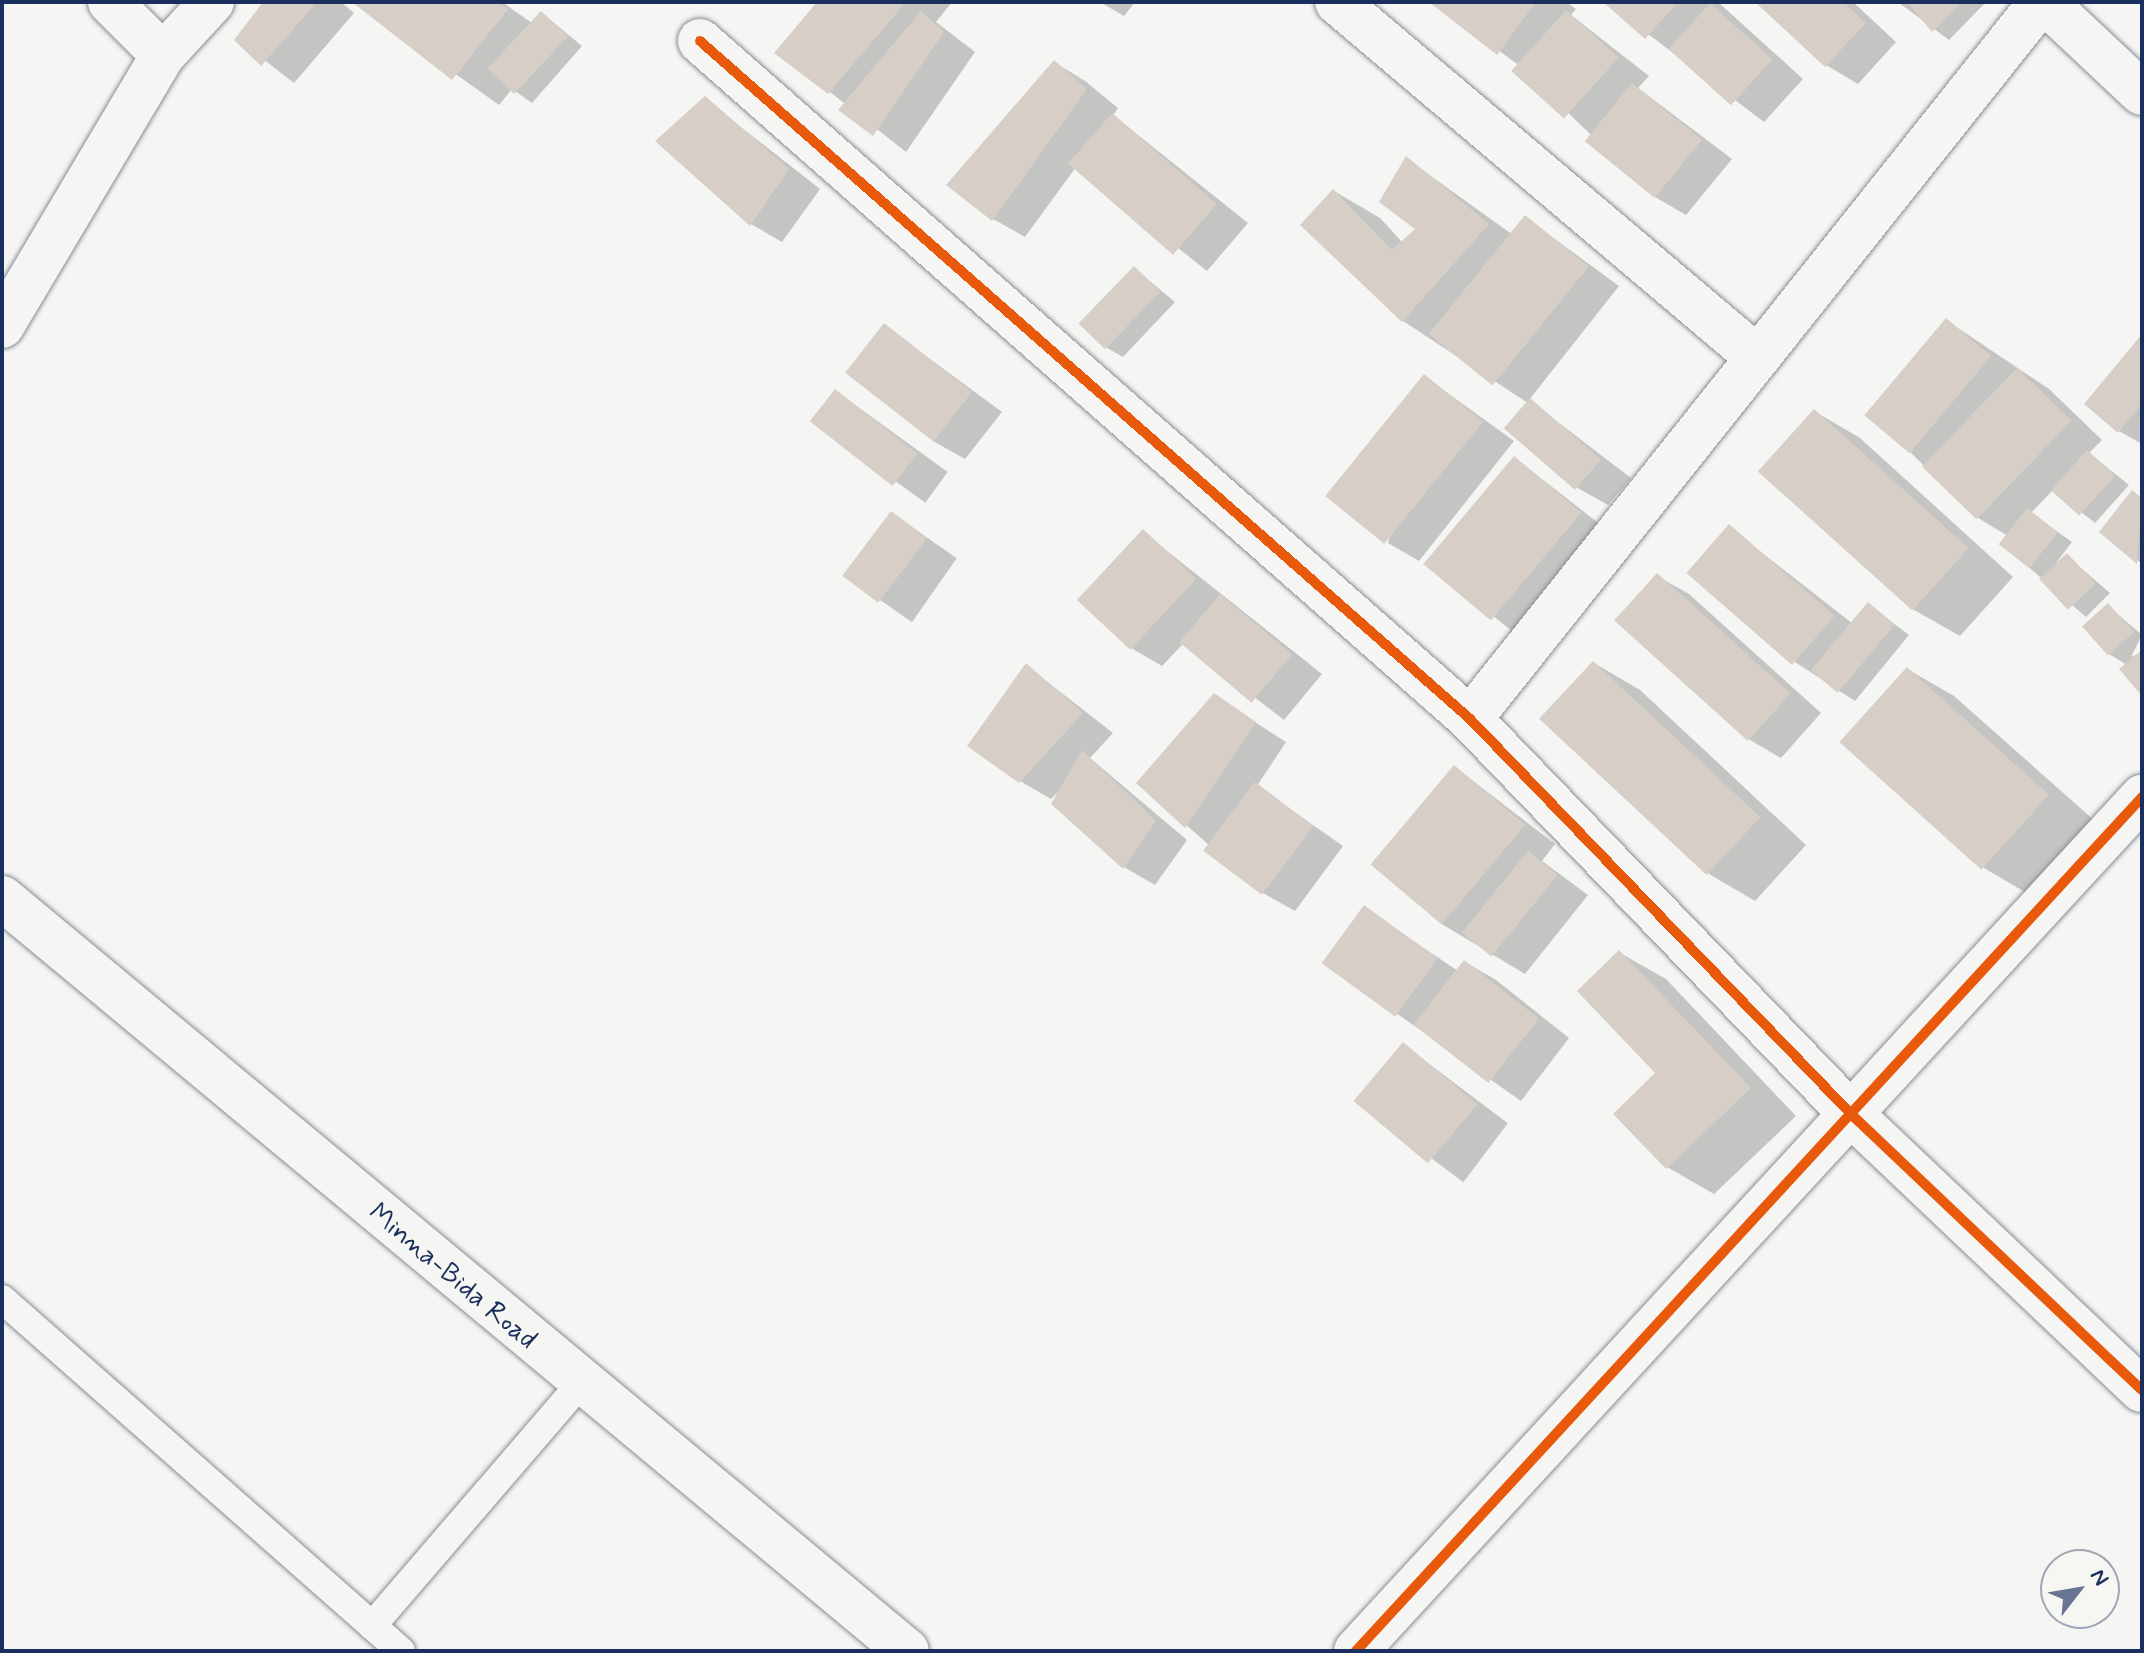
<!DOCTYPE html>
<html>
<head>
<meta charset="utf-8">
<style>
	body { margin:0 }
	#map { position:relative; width:2144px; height:1653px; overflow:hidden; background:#f5f5f3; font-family:Mynerve,sans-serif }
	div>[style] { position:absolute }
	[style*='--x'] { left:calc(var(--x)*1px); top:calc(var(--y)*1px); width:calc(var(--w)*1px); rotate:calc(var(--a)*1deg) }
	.shadow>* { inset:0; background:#0003; transform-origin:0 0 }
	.building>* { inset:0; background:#d7cfc7; transform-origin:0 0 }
	.roads { filter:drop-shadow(0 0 2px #898d95) drop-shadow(0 0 2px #898d95) }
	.lane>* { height:28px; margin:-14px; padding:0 14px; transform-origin:14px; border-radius:14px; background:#f5f5f3 }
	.street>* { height:44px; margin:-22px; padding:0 22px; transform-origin:22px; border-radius:22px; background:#f5f5f3 }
	.primary>* { height:44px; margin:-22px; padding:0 22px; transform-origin:22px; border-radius:22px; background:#f5f5f3 }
	.cycleway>* { height:10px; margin:-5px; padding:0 5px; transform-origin:5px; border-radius:5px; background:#e8590c }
	span { translate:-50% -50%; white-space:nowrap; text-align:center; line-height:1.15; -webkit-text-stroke:6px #f6f6f2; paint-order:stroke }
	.street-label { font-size:28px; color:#1b2f5e }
	.frame { position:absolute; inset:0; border:4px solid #1b2f5e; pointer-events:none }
	.north { position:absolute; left:2040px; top:1549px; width:80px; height:80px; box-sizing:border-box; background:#f6f6f2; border:2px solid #9ea6b7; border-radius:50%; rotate:59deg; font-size:22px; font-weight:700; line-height:32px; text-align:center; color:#1b2f5e }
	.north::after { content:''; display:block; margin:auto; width:28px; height:36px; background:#677492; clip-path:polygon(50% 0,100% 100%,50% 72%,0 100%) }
</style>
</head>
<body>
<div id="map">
	<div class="shadow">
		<div style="clip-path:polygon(266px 2px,341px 2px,354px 13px,294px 83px,237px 39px)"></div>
		<div style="clip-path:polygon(355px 2px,502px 2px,532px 23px,542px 13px,582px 46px,532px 103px,512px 89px,499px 105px)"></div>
		<div style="clip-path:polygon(819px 2px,952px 2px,936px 22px,975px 52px,906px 152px,830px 92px)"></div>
		<div style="clip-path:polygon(1100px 2px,1135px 2px,1124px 16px)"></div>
		<div style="clip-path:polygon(1432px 2px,1566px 2px,1576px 9px,1571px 15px,1649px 76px,1638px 88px,1732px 159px,1686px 215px,1655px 197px,1520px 66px)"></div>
		<div style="clip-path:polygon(1606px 2px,1718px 2px,1803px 79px,1764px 122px)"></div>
		<div style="clip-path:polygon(1758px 2px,1853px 2px,1896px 42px,1858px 84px,1826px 65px)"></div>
		<div style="clip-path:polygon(1898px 2px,1986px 2px,1949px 40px)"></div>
		<div style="clip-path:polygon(1054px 62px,1085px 81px,1118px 108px,1113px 115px,1248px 223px,1207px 271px,1076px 167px,1025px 237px,993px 219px)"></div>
		<div style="clip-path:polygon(705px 99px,820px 189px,782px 242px,751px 224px,658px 141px)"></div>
		<div style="clip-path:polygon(1407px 159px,1513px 235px,1526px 218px,1619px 286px,1529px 400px,1631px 478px,1608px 505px,1576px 487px,1528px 403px,1403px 321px,1303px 225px,1334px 191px,1380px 218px,1403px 243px,1418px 229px)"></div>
		<div style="clip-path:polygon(1134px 268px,1175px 302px,1123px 357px,1107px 348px)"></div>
		<div style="clip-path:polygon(1946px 320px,2049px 389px,2102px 440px,2089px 453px,2129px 485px,2095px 523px,2053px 490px,2031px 513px,2072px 542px,2056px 563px,2067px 556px,2110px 593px,2086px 617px,2002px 544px,2008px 536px,1978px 518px,1910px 452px)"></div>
		<div style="clip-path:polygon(884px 325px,1002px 412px,965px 459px,933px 441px)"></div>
		<div style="clip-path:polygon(2142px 338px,2142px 444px,2119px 431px)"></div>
		<div style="clip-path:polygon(1424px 376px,1514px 441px,1419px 561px,1388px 543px)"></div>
		<div style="left:836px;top:391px;width:138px;height:38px;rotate:36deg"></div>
		<div style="clip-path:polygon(1814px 411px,1860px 438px,2013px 577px,1960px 636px,1914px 610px)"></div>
		<div style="left:1515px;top:458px;width:121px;height:138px;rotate:38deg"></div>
		<div style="clip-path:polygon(2132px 492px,2142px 498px,2142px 564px,2101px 532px)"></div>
		<div style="left:892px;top:513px;width:79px;height:78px;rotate:35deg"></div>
		<div style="clip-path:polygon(1729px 527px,1853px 624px,1869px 605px,1909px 635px,1855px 701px,1795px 662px)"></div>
		<div style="clip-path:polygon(1143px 532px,1322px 674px,1284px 720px,1184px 643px,1162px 666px,1131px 648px)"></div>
		<div style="clip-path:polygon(1657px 576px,1689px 594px,1821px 713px,1781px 758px,1750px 740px)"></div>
		<div style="clip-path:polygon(2108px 606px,2142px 635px,2131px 657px,2142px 652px,2142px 693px,2127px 665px,2109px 654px)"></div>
		<div style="clip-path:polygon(1594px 663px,1640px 690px,1806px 845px,1755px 901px,1709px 874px)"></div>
		<div style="clip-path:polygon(1027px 666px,1113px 733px,1090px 758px,1187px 840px,1155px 885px,1124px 867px,1059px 791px,1051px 799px,1020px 781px)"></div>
		<div style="clip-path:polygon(1907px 669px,1954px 696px,2095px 821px,2030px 895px,1984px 868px)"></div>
		<div style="clip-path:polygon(1214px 696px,1286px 742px,1257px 786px,1343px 846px,1295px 911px,1263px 893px,1139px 783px)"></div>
		<div style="clip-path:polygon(1455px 767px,1555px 844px,1542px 861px,1588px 895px,1525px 974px,1440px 923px,1372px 863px)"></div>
		<div style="clip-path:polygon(1364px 908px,1458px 971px,1465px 962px,1496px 980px,1569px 1038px,1521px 1101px,1325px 963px)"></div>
		<div style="clip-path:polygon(1620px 953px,1666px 979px,1796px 1116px,1714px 1194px,1667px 1167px,1658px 1073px)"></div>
		<div style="left:1404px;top:1045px;width:130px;height:74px;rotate:37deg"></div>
	</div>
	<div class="building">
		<div style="clip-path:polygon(263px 2px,317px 2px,261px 66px,234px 40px)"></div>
		<div style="clip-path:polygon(352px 2px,497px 2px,508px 9px,452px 80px)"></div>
		<div style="clip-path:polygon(817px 2px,906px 2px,828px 94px,774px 53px)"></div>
		<div style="clip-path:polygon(1429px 2px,1536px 2px,1497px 55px)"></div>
		<div style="clip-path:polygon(1603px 2px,1678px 2px,1645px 39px)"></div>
		<div style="clip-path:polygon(1755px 2px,1843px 2px,1866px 23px,1825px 67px)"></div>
		<div style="clip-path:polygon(1907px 2px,1962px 2px,1932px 32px)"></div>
		<div style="left:1710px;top:3px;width:84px;height:62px;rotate:42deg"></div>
		<div style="left:1566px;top:10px;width:71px;height:82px;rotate:42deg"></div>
		<div style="left:541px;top:11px;width:37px;height:79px;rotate:43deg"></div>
		<div style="clip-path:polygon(921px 11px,944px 32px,873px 136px,838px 110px)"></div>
		<div style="clip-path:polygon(1054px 60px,1087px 89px,992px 221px,946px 185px)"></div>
		<div style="left:1632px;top:83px;width:90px;height:75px;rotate:39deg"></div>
		<div style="clip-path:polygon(705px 96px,789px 169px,750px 226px,655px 141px)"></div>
		<div style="left:1112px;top:113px;width:139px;height:67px;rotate:41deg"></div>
		<div style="clip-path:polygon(1406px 156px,1489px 224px,1402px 322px,1300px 225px,1333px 189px,1392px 250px,1415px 229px,1379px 202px)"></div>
		<div style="left:1525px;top:215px;width:82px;height:153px;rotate:39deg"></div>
		<div style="left:1134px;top:266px;width:37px;height:80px;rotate:44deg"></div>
		<div style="left:1946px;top:318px;width:59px;height:127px;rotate:40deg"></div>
		<div style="left:884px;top:323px;width:112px;height:63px;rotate:38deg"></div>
		<div style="clip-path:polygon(2142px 334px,2142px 404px,2118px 433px,2084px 404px)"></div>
		<div style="left:2017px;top:368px;width:76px;height:137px;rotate:44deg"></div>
		<div style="left:1424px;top:374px;width:76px;height:157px;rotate:39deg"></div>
		<div style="left:835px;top:389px;width:105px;height:41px;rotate:38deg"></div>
		<div style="left:1530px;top:398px;width:94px;height:40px;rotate:41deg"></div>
		<div style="left:1814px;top:409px;width:208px;height:84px;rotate:42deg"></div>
		<div style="left:2087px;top:450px;width:38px;height:54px;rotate:42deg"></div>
		<div style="left:1514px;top:456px;width:88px;height:141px;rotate:40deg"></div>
		<div style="clip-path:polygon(2132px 490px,2142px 498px,2137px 564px,2099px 532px)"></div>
		<div style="left:2027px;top:508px;width:39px;height:46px;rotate:38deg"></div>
		<div style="left:891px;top:511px;width:45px;height:81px;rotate:37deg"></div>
		<div style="left:1729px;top:524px;width:140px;height:65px;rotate:41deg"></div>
		<div style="left:1143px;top:529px;width:73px;height:97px;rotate:43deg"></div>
		<div style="left:2067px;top:553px;width:42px;height:38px;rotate:47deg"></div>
		<div style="left:1657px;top:573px;width:180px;height:64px;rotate:42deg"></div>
		<div style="left:1220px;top:594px;width:94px;height:63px;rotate:40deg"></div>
		<div style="left:1868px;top:602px;width:35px;height:89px;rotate:40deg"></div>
		<div style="left:2108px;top:603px;width:39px;height:35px;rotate:48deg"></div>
		<div style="clip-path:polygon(2142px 650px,2142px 696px,2119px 669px)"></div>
		<div style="left:1593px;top:661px;width:229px;height:79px;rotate:43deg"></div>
		<div style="clip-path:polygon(1026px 663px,1083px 713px,1019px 783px,967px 746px)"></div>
		<div style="left:1907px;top:667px;width:191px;height:101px;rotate:42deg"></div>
		<div style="clip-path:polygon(1214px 693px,1256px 722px,1185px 828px,1136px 783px)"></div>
		<div style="clip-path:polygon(1082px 750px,1156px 821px,1123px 869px,1051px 804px)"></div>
		<div style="left:1454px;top:765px;width:93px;height:130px;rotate:40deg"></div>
		<div style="left:1255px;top:782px;width:73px;height:86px;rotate:37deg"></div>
		<div style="left:1528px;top:851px;width:38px;height:105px;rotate:39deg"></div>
		<div style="left:1364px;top:905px;width:91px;height:72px;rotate:36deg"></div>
		<div style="clip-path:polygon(1619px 950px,1751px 1088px,1666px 1169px,1613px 1114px,1655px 1073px,1577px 991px)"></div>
		<div style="left:1464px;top:960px;width:95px;height:82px;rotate:38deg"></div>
		<div style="left:1403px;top:1042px;width:97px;height:77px;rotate:40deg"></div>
	</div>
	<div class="roads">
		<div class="lane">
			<div style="--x:2;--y:1299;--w:532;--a:41.42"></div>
			<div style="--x:372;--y:1626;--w:318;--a:-49.3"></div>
		</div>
		<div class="street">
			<div style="--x:110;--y:2;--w:75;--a:45"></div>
			<div style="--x:1337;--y:2;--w:551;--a:40.22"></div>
			<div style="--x:2045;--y:2;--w:133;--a:43.2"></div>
			<div style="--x:700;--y:41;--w:1026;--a:41.36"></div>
			<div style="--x:1470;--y:719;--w:552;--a:46.03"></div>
			<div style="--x:1853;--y:1116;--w:398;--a:43.5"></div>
			<div style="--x:2;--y:326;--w:315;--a:-59.3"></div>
			<div style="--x:163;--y:55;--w:72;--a:-47.2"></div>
			<div style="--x:1470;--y:719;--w:917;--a:-51.47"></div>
			<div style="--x:1356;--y:1651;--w:1161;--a:-47.37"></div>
		</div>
		<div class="primary">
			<div style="--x:2;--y:898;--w:1177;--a:39.76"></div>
		</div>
	</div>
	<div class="cycleway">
		<div style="--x:700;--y:41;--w:1026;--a:41.36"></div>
		<div style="--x:1470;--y:719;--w:552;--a:46.03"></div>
		<div style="--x:1853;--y:1116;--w:398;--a:43.5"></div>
		<div style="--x:1356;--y:1651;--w:1161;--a:-47.37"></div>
	</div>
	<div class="street-label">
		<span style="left:452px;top:1277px;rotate:40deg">Minna-Bida Road</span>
	</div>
	<div class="frame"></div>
	<div class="north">N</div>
</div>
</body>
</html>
